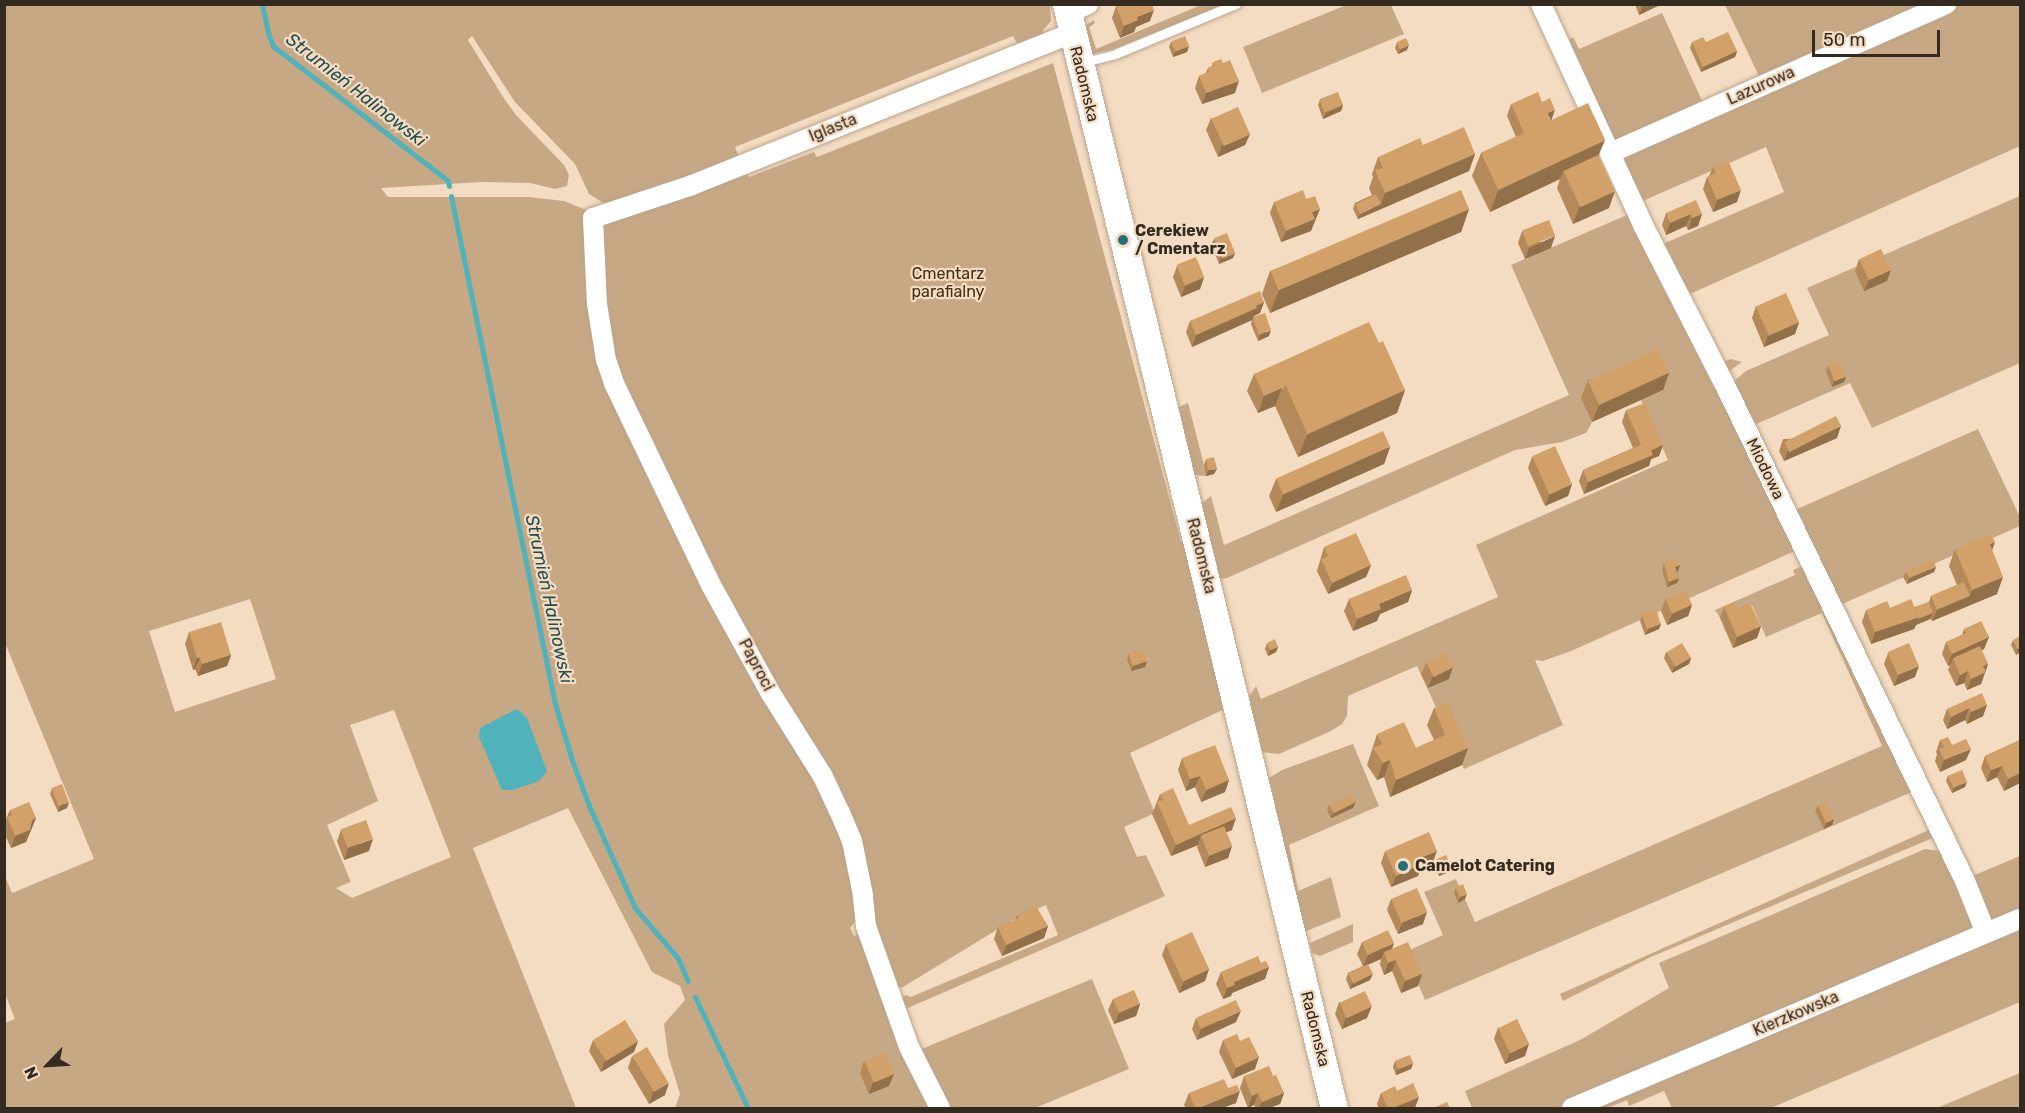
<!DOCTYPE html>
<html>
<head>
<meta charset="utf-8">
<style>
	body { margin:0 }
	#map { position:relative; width:2025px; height:1113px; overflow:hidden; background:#f4dcc2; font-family:Rubik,sans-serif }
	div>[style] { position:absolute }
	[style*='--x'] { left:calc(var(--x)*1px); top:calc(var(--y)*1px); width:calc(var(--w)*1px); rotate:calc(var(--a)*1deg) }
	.green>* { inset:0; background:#c7a884 }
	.water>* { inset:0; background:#50b2ba }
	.stream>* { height:5px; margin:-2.5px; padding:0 2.5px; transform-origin:2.5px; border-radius:2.5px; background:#50b2ba }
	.roads { filter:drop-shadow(0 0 2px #bba48b) drop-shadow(0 0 2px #bba48b) }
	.lane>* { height:9px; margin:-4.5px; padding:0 4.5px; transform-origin:4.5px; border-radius:4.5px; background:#fff }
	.street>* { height:20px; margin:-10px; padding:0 10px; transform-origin:10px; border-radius:10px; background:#fff }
	.secondary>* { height:27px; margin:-13.5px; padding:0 13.5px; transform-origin:13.5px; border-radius:13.5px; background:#fff }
	.wall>* { inset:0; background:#b48a5a }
	.shaded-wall>* { inset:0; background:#92714a }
	.building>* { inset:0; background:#d1a169; transform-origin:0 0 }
	.dots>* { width:16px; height:16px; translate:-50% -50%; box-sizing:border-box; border:3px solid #f4dcc2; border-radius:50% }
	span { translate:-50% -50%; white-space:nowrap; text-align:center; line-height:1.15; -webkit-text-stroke:4.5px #f4dcc2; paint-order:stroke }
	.street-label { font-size:16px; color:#332a20 }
	.poi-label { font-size:16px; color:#332a20; font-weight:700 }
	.left { translate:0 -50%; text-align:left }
	.park-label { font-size:16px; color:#422e15 }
	.water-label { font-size:18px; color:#214e51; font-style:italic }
	.frame { position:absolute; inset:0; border:6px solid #332a20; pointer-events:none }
	.north { position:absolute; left:18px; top:1035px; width:60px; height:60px; -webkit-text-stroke:4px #f4dcc2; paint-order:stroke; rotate:245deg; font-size:16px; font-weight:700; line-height:24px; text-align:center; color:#332a20 }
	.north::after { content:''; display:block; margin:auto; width:21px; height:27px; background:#332a20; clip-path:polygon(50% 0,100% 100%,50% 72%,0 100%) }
	.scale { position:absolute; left:1812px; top:30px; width:128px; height:27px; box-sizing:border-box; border:3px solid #332a20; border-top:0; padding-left:8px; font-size:18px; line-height:21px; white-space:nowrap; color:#332a20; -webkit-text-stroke:4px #f4dcc2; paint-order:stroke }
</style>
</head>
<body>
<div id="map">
	<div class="green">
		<div style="clip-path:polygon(1349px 4px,1391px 5px,1404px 34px,1262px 93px,1243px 47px)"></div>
		<div style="clip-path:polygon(evenodd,5px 5px,1050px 5px,1051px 21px,1043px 30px,1045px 37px,1019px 47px,1013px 36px,735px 147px,740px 159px,610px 207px,589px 194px,575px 164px,515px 102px,472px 36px,468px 40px,503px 97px,516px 115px,564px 165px,569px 175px,567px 186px,555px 189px,530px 183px,482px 182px,381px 188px,388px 197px,529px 197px,564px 201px,586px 210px,587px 254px,602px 371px,690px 556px,768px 696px,774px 688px,620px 388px,608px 344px,599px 237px,603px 226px,744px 169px,749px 177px,814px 152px,817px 157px,1053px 63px,1181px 542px,1186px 541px,1229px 707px,1130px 753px,1155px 813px,1124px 827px,1137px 857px,1146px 855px,1165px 896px,901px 1011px,898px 1002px,906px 995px,911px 997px,1058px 935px,1046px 905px,1013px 920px,903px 987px,893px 988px,873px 935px,865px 890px,854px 886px,858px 918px,850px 928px,854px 936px,864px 932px,907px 1055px,1092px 979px,1129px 1069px,1035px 1108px,675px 1108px,680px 1094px,668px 1055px,664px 1024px,685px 1000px,680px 986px,652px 972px,568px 808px,473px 848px,576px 1108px,5px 1108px,4px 1023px,15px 1019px,5px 994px,5px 876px,12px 893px,94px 859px,5px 643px,5px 5px,250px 599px,276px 679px,175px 712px,149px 631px,250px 599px,5px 5px,394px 710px,451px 857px,352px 898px,336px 888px,351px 882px,327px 825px,378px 801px,350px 725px,394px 710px)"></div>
		<div style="clip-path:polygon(1201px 5px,1223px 5px,1114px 49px,1090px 54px,1083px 27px,1094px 20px,1095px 23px,1089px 27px,1096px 49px)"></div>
		<div style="clip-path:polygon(1725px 5px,1921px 5px,1759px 76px)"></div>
		<div style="clip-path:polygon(1958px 5px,2020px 5px,2020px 146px,1690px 294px,1723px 362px,1731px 359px,1742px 362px,1728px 372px,1658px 246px,1784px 192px,1766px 147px,1638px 203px,1622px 157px,1625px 151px)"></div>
		<div style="clip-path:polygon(1662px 13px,1703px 103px,1613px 142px,1565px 43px,1573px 37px,1579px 49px)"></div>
		<div style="clip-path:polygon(2020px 196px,2020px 363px,1872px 428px,1850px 383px,1754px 425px,1733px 382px,1746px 371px,1829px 335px,1807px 288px)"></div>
		<div style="clip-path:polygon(1630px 207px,1795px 551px,1571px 651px,1543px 661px,1535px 660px,1563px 725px,1464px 769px,1417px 666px,1348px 696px,1347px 716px,1342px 724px,1331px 731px,1279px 754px,1262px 752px,1249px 697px,1256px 686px,1261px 699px,1498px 597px,1476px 545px,1668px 460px,1641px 400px,1663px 390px,1582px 398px,1592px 422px,1586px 433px,1562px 442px,1515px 450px,1227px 578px,1220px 579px,1201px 504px,1211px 496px,1224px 545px,1569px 395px,1511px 265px,1627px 215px,1625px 209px)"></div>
		<div style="clip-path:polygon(1188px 403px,1204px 465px,1206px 476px,1194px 475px,1177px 408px)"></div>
		<div style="clip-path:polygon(1978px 429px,2020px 517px,2020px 526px,1840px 605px,1795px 510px)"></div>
		<div style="clip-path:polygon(1800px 567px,1806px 567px,1914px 791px,1425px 1000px,1405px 952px,1443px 935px,1424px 892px,1456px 879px,1475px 922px,1882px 746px,1822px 613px,1766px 637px,1752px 605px,1720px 618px,1715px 610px,1795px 575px,1793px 570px)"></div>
		<div style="clip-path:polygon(1353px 744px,1379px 806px,1289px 845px,1298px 891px,1331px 877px,1341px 917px,1304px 932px,1269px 778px,1282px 770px)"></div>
		<div style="clip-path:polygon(1931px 829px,1935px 837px,1651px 957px,1563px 1001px,1560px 994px)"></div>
		<div style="clip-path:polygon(1925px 849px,1940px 851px,1973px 917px,1971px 928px,1965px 936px,1561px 1108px,1472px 1108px,1465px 1091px,1580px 1040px,1669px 988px,1659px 963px)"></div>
		<div style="clip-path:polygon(2020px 856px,2020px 914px,1999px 922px,1989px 920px,1970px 877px)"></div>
		<div style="clip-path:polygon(1353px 924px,1353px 942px,1320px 956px,1312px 953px,1310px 943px)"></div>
		<div style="clip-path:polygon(2020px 927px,2020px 1002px,1771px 1108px,1672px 1108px,1664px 1091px,1629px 1106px,1627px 1100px,1607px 1108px,1592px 1108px)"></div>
		<div style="clip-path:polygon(2020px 1073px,2020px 1108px,1937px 1108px)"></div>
	</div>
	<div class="water">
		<div style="clip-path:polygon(517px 709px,527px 718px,547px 771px,540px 780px,531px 784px,512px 790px,502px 790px,479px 737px,480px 728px)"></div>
	</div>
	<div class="stream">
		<div style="--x:262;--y:4;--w:30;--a:78"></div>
		<div style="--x:268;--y:33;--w:14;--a:69"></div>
		<div style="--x:273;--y:46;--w:221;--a:37.6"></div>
		<div style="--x:448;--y:181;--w:5;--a:79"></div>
		<div style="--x:451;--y:196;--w:519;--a:78.43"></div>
		<div style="--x:555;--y:704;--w:59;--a:73.1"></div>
		<div style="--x:572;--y:760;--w:49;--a:69.7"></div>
		<div style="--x:589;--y:806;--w:112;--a:65.7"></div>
		<div style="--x:635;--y:908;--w:66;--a:49.3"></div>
		<div style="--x:678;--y:958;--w:25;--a:67"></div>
		<div style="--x:695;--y:997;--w:123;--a:64.5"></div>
	</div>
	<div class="roads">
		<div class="lane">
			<div style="--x:1084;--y:62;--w:32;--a:-14"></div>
			<div style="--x:1115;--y:54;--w:131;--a:-22.5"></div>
		</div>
		<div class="street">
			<div style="--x:1541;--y:4;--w:243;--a:65.2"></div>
			<div style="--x:1643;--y:225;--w:178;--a:62.9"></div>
			<div style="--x:1724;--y:383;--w:553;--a:64.18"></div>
			<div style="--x:1965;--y:881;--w:56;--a:68"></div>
			<div style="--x:1068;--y:13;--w:22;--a:-24"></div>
			<div style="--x:1610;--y:153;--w:368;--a:-23.9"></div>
			<div style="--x:940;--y:1108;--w:68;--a:-116.9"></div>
			<div style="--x:909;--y:1047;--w:128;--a:-109.6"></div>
			<div style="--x:866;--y:926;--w:31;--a:-96"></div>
			<div style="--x:863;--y:895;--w:55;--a:-101.5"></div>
			<div style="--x:852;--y:841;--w:33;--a:-113"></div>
			<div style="--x:839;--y:811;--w:40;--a:-115"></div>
			<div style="--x:822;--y:775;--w:98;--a:-122.1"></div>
			<div style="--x:770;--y:692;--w:122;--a:-118.9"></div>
			<div style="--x:711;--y:585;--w:224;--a:-115.7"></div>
			<div style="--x:614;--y:383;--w:24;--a:-109"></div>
			<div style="--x:606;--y:360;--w:57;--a:-99.1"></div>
			<div style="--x:597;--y:304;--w:86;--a:-92.7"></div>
			<div style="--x:593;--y:218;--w:104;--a:-18.4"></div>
			<div style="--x:692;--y:185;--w:409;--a:-21.8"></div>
			<div style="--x:1572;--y:1108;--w:486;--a:-22.9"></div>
		</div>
		<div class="secondary">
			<div style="--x:1066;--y:4;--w:1136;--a:76.36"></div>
		</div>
	</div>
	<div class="wall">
		<div style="clip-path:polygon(1635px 4px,1662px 4px,1639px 15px)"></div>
		<div style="clip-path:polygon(1116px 6px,1150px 21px,1136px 27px,1134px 32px,1120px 38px,1112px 18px)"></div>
		<div style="clip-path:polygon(1171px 42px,1189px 46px,1187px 52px,1173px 57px,1169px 47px)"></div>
		<div style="clip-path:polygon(1397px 42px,1407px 50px,1398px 54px,1395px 48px)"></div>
		<div style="clip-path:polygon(1692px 42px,1706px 42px,1737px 51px,1735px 57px,1701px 72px,1690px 48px)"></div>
		<div style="clip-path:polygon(1213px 62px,1235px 93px,1202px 104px,1195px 88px,1199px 76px,1206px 73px,1208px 68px,1212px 66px)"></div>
		<div style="clip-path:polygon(1320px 100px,1343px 105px,1341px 111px,1323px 119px,1318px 105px)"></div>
		<div style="clip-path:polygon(1511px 104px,1551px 120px,1599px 156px,1609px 208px,1573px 224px,1557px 188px,1560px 179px,1490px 212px,1472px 176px,1481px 153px,1516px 137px,1507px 116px)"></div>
		<div style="clip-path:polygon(1211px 118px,1250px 134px,1245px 145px,1218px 157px,1206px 130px)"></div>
		<div style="clip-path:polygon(1423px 145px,1475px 154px,1469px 171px,1358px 219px,1353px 209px,1355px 203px,1372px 195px,1369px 188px,1373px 177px,1372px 174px,1378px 157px)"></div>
		<div style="clip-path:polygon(1713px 167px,1737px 202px,1713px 212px,1703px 189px,1707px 177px,1709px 176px)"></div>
		<div style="clip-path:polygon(1274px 202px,1316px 221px,1314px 221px,1311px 231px,1281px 242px,1270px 213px)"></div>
		<div style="clip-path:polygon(1469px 209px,1461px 232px,1270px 313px,1262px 294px,1270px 271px)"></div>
		<div style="clip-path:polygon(1666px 213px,1702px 214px,1698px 226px,1688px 230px,1686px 226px,1666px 235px,1662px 225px)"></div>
		<div style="clip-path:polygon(1522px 231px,1551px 248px,1525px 259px,1518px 243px)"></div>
		<div style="clip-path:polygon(1214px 239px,1235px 253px,1233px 258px,1219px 264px,1211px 244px)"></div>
		<div style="clip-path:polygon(1859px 259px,1887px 281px,1864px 291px,1855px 271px)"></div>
		<div style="clip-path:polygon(1177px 266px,1204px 277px,1200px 289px,1181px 297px,1173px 277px)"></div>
		<div style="clip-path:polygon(1264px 302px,1260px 313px,1254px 316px,1254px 318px,1269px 336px,1258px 341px,1251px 324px,1252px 320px,1192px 347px,1186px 332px,1190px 321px)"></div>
		<div style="clip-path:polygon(1756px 306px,1799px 322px,1795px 334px,1764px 347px,1752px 318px)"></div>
		<div style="clip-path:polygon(1379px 343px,1405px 390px,1397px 413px,1298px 457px,1275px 406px,1258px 413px,1247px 391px,1254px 374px)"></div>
		<div style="clip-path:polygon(1828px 365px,1844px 382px,1832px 387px,1826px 371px)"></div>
		<div style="clip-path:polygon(1669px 373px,1663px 390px,1592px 422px,1581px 398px,1588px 380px)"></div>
		<div style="clip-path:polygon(1626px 410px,1663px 445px,1659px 456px,1651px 459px,1649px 466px,1584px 494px,1579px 481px,1583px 470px,1633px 448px,1622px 422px)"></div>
		<div style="clip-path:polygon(1837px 438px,1784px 461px,1779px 451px,1783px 439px)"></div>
		<div style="clip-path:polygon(1390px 447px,1384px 464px,1276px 512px,1269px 496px,1276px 479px)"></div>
		<div style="clip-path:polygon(1532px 457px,1572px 484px,1568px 496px,1545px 506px,1528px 468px)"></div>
		<div style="clip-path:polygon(1206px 459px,1214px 474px,1206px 476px,1204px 465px)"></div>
		<div style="clip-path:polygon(1324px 547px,1371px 565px,1366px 577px,1328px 594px,1317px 571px)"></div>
		<div style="clip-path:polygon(1955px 549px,1992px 550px,1997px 594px,1932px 621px,1931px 619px,1916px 625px,1914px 629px,1871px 644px,1862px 622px,1866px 610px,1915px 607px,1929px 602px,1931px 596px,1957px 585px,1949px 566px)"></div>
		<div style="clip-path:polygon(1664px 563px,1680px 565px,1678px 571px,1677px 572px,1679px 578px,1677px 583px,1667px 587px,1662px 569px)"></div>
		<div style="clip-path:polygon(1936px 567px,1934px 572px,1907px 584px,1903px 577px,1906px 572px)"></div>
		<div style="clip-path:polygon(1412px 590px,1408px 602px,1380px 614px,1377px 621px,1353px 631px,1344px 611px,1349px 599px)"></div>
		<div style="clip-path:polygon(1665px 599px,1692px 605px,1688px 616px,1667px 625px,1661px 611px)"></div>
		<div style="clip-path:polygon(1724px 607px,1737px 609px,1761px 626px,1757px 638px,1733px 648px,1720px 618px)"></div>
		<div style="clip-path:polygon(1642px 615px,1661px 624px,1659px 629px,1645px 635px,1640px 621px)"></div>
		<div style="clip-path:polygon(1964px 629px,1989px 637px,1984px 649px,1981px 650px,1988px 664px,1981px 684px,1967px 690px,1964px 683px,1956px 686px,1948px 670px,1950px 665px,1948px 666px,1942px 654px,1946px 642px,1962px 635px)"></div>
		<div style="clip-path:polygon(189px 632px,231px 655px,227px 666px,198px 676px,195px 669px,193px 670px,185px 644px)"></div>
		<div style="clip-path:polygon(2013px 640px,2020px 652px,2016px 655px,2011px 645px)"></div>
		<div style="clip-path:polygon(1267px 643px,1278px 647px,1276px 652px,1268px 656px,1265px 649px)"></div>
		<div style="clip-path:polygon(1666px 652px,1691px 658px,1689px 664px,1672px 673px,1664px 658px)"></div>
		<div style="clip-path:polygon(1129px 653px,1145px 667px,1131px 671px,1127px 659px)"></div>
		<div style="clip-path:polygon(1888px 653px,1915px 677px,1894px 686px,1884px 664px)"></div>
		<div style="clip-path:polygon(1426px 663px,1449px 679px,1428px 688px,1421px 674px)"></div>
		<div style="clip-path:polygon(1987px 705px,1983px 716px,1967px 724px,1965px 720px,1947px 729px,1943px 720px,1947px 709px)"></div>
		<div style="clip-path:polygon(1434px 708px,1468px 748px,1462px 765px,1390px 797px,1384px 777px,1377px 780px,1367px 765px,1377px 734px,1416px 748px,1434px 740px,1427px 725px)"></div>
		<div style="clip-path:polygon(1940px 740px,1952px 745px,1966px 760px,1940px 772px,1935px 761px,1937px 754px,1936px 752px)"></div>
		<div style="clip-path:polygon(2020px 740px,2020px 783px,2004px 791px,1997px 777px,1987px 782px,1981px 768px,1985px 756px)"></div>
		<div style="clip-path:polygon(1182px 758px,1229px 780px,1225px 792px,1201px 802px,1195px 787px,1186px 791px,1178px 770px)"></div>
		<div style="clip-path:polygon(1948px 775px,1965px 787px,1952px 793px,1946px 781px)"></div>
		<div style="clip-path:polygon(52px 788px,67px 808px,58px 812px,50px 794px)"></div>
		<div style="clip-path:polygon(1160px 794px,1189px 825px,1232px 830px,1226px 832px,1232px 846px,1228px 858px,1205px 867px,1197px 847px,1198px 845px,1171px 856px,1152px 814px)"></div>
		<div style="clip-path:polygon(1329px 805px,1353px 808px,1331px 818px,1327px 811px)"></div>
		<div style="clip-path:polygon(1818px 805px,1834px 819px,1832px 825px,1824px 829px,1815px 811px)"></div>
		<div style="clip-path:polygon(10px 810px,36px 818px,26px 842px,11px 848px,4px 833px,4px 823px)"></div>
		<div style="clip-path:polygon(341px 830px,369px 851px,344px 860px,337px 841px)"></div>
		<div style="clip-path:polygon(1385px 851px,1433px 862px,1421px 867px,1418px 876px,1391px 887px,1381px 863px)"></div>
		<div style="clip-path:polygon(1437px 859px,1449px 872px,1439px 876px,1434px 865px)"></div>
		<div style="clip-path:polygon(1456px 887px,1465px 899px,1458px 903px,1454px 893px)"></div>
		<div style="clip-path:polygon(1391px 899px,1423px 924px,1398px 934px,1387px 910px)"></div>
		<div style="clip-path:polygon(1017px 915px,1048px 926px,1044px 938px,1002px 956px,994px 939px,998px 927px,1015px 920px)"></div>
		<div style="clip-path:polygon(1362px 942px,1392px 949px,1422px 974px,1418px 986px,1401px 993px,1392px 971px,1384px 975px,1380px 964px,1381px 959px,1368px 964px,1370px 980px,1350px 989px,1346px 979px,1348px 973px,1363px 966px,1357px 954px)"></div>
		<div style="clip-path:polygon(1166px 944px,1209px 969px,1205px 981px,1179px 993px,1162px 955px)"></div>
		<div style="clip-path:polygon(1261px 963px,1269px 967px,1265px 979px,1232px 993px,1231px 996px,1223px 999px,1216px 984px,1221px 972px)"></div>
		<div style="clip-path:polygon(1113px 999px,1140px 1004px,1136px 1016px,1114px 1024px,1108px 1010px)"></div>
		<div style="clip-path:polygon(1339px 1002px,1367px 1018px,1342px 1029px,1335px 1014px)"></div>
		<div style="clip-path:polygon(1196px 1018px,1236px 1022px,1197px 1040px,1192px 1029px)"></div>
		<div style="clip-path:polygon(1498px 1027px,1525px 1056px,1505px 1064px,1494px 1039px)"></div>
		<div style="clip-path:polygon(593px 1040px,638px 1041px,634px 1052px,601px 1072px,589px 1051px)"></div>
		<div style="clip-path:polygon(1223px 1040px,1240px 1041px,1255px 1069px,1232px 1079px,1219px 1052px)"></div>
		<div style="clip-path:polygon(632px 1056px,665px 1095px,649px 1104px,628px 1068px)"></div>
		<div style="clip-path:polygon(864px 1061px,889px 1086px,869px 1094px,860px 1073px)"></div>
		<div style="clip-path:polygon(1395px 1061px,1413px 1063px,1411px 1069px,1396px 1075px,1393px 1067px)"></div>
		<div style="clip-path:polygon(1244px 1076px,1273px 1076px,1284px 1093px,1280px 1104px,1269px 1108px,1256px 1108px,1254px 1105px,1248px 1108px,1240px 1088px)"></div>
		<div style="clip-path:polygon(1228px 1088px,1236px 1103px,1222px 1108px,1186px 1108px,1184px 1105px,1189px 1093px)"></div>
		<div style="clip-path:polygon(1381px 1093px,1415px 1108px,1379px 1108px,1377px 1104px)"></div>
	</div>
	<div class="shaded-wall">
		<div style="clip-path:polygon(1643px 4px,1662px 4px,1639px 15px)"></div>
		<div style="clip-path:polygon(1154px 10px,1150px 21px,1136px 27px,1134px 32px,1120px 38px,1124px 26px,1137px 17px)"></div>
		<div style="clip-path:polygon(1409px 45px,1407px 50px,1398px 54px,1401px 49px)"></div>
		<div style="clip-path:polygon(1189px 46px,1187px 52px,1173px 57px,1175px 51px)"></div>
		<div style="clip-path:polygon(1737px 51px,1735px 57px,1701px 72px,1703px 67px)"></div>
		<div style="clip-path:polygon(1239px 81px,1235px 93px,1202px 104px,1206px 93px)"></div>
		<div style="clip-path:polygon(1343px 105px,1341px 111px,1323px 119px,1326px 113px)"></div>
		<div style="clip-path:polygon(1555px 110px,1551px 121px,1547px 113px)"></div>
		<div style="clip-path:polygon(1250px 134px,1245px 145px,1218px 157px,1222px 145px)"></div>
		<div style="clip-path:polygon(1605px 140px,1596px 162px,1563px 171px,1560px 179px,1490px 212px,1498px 190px)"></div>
		<div style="clip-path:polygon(1475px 154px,1469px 171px,1358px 219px,1360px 213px,1381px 204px,1385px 193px)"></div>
		<div style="clip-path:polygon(1741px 190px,1737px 202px,1713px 212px,1717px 200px)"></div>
		<div style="clip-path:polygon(1615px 191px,1609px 208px,1573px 224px,1579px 207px)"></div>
		<div style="clip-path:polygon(1320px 209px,1311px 231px,1281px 242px,1286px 231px,1312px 212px)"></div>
		<div style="clip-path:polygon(1469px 209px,1461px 232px,1270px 313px,1279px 290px)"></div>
		<div style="clip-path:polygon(1691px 214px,1686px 226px,1666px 235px,1670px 223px)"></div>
		<div style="clip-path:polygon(1702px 214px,1698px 226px,1688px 230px,1692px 218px)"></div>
		<div style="clip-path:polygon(1555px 236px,1551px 248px,1525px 259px,1529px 248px)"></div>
		<div style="clip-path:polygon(1235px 253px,1233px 258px,1219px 264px,1221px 258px)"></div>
		<div style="clip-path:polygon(1891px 270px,1887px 281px,1864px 291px,1869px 280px)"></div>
		<div style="clip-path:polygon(1204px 277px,1200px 289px,1181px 297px,1185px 286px)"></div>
		<div style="clip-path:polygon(1264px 302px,1260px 313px,1254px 316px,1252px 320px,1192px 347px,1196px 335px)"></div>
		<div style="clip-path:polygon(1799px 322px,1795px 334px,1764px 347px,1768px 335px)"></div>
		<div style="clip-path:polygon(1271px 330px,1269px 336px,1258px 341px,1260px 335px)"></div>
		<div style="clip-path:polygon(1669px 373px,1663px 390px,1592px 422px,1599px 405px)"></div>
		<div style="clip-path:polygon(1846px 377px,1844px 382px,1832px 387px,1834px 381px)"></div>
		<div style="clip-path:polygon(1282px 388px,1275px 406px,1258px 413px,1264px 396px)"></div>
		<div style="clip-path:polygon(1405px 390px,1397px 413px,1298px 457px,1307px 435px)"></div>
		<div style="clip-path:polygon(1841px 426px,1837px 438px,1784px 461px,1788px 450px)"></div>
		<div style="clip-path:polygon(1663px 445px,1659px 456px,1651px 459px,1649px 466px,1584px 494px,1588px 482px)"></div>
		<div style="clip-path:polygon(1390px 447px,1384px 464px,1276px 512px,1283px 495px)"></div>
		<div style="clip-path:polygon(1217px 469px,1214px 474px,1206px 476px,1208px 470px)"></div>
		<div style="clip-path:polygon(1572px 484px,1568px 496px,1545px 506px,1549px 495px)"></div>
		<div style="clip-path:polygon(1995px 542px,1989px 559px,1990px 544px)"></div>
		<div style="clip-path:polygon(1371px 565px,1366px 577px,1328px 594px,1332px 583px)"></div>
		<div style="clip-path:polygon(1680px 565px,1678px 571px,1673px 573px,1675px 567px)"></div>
		<div style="clip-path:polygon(1936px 567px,1934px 572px,1907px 584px,1909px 578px)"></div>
		<div style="clip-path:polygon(2003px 577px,1997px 594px,1932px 621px,1937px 610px,1970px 596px,1972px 590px)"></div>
		<div style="clip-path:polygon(1679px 578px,1677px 583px,1667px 587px,1669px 582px)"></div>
		<div style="clip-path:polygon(1412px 590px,1408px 602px,1380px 614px,1377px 621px,1353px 631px,1357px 619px,1379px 604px)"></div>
		<div style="clip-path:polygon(1692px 605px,1688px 616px,1667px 625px,1672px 614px)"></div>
		<div style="clip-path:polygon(1933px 613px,1931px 618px,1916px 625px,1914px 629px,1871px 644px,1875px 632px)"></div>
		<div style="clip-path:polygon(1661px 624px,1659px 629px,1645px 635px,1648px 629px)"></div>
		<div style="clip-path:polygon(1761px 626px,1757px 638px,1733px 648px,1737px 637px)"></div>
		<div style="clip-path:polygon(1989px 637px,1984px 649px,1955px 663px,1953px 658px,1950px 665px,1948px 666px,1952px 654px)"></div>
		<div style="clip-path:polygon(1278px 647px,1276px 652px,1268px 656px,1270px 650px)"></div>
		<div style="clip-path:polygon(2020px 648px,2020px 652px,2016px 655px,2018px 649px)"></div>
		<div style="clip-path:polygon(231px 655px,227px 666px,198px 676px,202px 664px)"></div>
		<div style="clip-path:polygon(197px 658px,200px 658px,195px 669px,193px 670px)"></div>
		<div style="clip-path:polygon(1691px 658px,1689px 664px,1672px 673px,1674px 667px)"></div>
		<div style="clip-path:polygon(1147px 661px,1145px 667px,1131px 671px,1133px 666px)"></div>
		<div style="clip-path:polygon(1988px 664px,1981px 684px,1967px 690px,1971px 679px,1983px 666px)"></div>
		<div style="clip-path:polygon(1919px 666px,1915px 677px,1894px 686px,1898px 675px)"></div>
		<div style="clip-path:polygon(1453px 667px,1449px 679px,1428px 688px,1432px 677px)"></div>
		<div style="clip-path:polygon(1968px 671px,1964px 683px,1956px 686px,1960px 675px)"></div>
		<div style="clip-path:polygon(1987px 705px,1983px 716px,1967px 724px,1971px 712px)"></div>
		<div style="clip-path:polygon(1969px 708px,1965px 720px,1947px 729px,1951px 717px)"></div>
		<div style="clip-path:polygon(1468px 748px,1462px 765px,1390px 797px,1396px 780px)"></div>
		<div style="clip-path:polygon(1971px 749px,1966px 760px,1940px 772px,1944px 760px)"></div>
		<div style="clip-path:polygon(1390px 760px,1384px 777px,1377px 780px,1383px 763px)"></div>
		<div style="clip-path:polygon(2002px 766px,1997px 777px,1987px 782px,1991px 770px)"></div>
		<div style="clip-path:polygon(2020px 773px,2020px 783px,2004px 791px,2008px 779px)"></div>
		<div style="clip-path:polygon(1200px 776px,1195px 787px,1186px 791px,1190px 779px)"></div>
		<div style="clip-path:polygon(1229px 780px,1225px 792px,1201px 802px,1206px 790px)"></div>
		<div style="clip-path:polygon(1967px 782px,1965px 787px,1952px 793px,1954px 787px)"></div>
		<div style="clip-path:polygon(69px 802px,67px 808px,58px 812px,60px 806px)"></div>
		<div style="clip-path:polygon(1356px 802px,1353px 808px,1331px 818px,1333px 813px)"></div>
		<div style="clip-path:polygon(36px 818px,26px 842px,11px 848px,15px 836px,32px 820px)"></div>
		<div style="clip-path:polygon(1236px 818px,1232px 830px,1204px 842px,1201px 835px,1198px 845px,1171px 856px,1176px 845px)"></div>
		<div style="clip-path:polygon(1834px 819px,1832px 825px,1824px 829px,1826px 823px)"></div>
		<div style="clip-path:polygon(373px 839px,369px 851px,344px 860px,348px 848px)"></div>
		<div style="clip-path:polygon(1232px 846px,1228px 858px,1205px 867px,1209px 856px)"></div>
		<div style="clip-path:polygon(1437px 851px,1433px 862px,1421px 867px,1418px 876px,1391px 887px,1396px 876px,1419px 858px)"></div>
		<div style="clip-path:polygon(1451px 866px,1449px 872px,1439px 876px,1441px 870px)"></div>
		<div style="clip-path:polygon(1467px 894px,1465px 899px,1458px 903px,1460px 897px)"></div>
		<div style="clip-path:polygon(1427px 912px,1423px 924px,1398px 934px,1402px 923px)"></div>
		<div style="clip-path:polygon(1048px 926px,1044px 938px,1002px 956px,1006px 945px)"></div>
		<div style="clip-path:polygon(1394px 943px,1390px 955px,1384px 952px,1381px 959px,1363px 967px,1368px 955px)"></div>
		<div style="clip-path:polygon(1396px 960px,1392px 971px,1384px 975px,1388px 963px)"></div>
		<div style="clip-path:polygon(1269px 967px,1265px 979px,1232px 993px,1231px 996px,1223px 999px,1227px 988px,1234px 982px)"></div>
		<div style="clip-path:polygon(1209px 969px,1205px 981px,1179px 993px,1184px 981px)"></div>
		<div style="clip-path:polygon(1373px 974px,1370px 980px,1350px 989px,1352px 983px)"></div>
		<div style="clip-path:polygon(1422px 974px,1418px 986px,1401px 993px,1405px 981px)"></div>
		<div style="clip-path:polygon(1140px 1004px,1136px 1016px,1114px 1024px,1119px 1013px)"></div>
		<div style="clip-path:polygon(1372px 1006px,1367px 1018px,1342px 1029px,1346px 1017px)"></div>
		<div style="clip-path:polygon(1241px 1011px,1236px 1022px,1197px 1040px,1201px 1029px)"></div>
		<div style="clip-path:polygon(638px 1041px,634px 1052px,601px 1072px,605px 1060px)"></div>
		<div style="clip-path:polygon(1529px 1044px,1525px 1056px,1505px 1064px,1510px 1053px)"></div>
		<div style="clip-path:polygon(1259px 1057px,1255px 1069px,1232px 1079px,1236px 1068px)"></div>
		<div style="clip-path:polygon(1413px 1063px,1411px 1069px,1396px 1075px,1398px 1069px)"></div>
		<div style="clip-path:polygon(894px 1074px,889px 1086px,869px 1094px,873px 1082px)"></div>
		<div style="clip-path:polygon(669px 1083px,665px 1095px,649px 1104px,653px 1092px)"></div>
		<div style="clip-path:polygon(1240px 1091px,1236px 1103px,1222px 1108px,1199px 1108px)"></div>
		<div style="clip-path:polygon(1258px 1093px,1254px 1105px,1248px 1108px,1252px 1096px)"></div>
		<div style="clip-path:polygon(1284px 1093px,1280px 1104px,1269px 1108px,1259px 1108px,1262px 1102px)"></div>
		<div style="clip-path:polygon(1419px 1097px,1415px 1108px,1393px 1108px)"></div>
	</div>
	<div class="building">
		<div style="clip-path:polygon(1121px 4px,1152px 4px,1154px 10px,1137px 17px,1138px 20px,1124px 26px,1116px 6px)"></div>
		<div style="clip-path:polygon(1728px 32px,1737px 51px,1703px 67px,1692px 42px,1703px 37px,1706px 42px)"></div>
		<div style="left:1185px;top:36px;width:11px;height:15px;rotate:68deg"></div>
		<div style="left:1406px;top:38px;width:8px;height:10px;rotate:67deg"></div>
		<div style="clip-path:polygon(1221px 59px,1223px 63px,1230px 60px,1239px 81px,1206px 93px,1199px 76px,1209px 72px,1208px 68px,1215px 65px,1213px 62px)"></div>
		<div style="left:1338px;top:92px;width:14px;height:20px;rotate:69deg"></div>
		<div style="clip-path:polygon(1538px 92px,1542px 102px,1550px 98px,1555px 110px,1547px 113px,1550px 121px,1524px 133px,1511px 104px)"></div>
		<div style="left:1588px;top:103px;width:41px;height:118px;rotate:65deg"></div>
		<div style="left:1238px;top:107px;width:30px;height:29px;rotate:66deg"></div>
		<div style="clip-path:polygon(1464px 127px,1475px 154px,1385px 193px,1375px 170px,1383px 168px,1378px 157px,1420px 138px,1423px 145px)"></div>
		<div style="left:1598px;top:155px;width:40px;height:38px;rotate:65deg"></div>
		<div style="clip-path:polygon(1728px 160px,1741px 190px,1717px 200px,1707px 177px,1716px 173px,1713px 167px)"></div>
		<div style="clip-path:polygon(1303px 190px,1306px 199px,1315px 196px,1320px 209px,1312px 212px,1315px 219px,1286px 231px,1274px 202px)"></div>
		<div style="left:1461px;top:190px;width:21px;height:207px;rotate:67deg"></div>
		<div style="left:1376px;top:194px;width:11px;height:23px;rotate:63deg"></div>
		<div style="clip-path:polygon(1696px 200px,1702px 214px,1692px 218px,1691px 214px,1670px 223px,1666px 213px)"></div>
		<div style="left:1549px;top:220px;width:17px;height:29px;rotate:69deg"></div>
		<div style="left:1227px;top:233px;width:22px;height:14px;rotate:68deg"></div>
		<div style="left:1881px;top:249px;width:23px;height:24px;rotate:65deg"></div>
		<div style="left:1196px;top:257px;width:22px;height:21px;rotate:68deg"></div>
		<div style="clip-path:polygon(1260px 291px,1264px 302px,1256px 306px,1257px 308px,1196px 335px,1190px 321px)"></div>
		<div style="left:1786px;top:293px;width:32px;height:33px;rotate:66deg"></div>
		<div style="left:1265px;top:313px;width:18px;height:13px;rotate:71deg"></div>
		<div style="clip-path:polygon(1369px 322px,1379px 343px,1285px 385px,1283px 391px,1282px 388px,1264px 396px,1254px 374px)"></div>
		<div style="left:1383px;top:341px;width:54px;height:107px;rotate:66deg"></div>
		<div style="left:1658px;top:349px;width:26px;height:77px;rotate:65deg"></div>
		<div style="left:1839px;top:360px;width:18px;height:12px;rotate:68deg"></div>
		<div style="clip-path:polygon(1645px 403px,1663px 445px,1651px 450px,1653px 455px,1588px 482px,1583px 470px,1641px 445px,1626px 410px)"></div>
		<div style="left:1836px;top:416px;width:11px;height:58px;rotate:63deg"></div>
		<div style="left:1383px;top:431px;width:17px;height:117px;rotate:66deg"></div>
		<div style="left:1555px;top:446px;width:42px;height:25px;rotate:66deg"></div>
		<div style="clip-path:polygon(1214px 457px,1217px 469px,1208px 470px,1206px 459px)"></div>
		<div style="clip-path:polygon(1356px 533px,1371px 565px,1332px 583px,1321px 559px,1328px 556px,1324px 547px)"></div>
		<div style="clip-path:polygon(1991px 534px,1995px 542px,1990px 544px,2003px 577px,1972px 590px,1955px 549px)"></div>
		<div style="clip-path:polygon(1677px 558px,1680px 565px,1675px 567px,1679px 578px,1669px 582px,1664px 563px)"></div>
		<div style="clip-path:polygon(1933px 559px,1936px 567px,1909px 578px,1906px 572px)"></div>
		<div style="clip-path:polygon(1406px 575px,1412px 590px,1379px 604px,1381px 609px,1357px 619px,1349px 599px)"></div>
		<div style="left:1964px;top:582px;width:15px;height:36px;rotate:67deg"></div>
		<div style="left:1686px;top:591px;width:15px;height:22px;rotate:67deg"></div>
		<div style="clip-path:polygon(1911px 599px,1919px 617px,1875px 632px,1866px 610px,1887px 601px,1890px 608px)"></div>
		<div style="clip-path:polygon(1734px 602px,1737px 609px,1750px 603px,1761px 626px,1737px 637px,1724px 607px)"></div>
		<div style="clip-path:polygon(1929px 602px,1933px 613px,1918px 619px,1919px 617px,1915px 607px)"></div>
		<div style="left:1656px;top:609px;width:16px;height:15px;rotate:72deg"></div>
		<div style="clip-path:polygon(1981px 621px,1989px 637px,1952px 654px,1946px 642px,1966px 633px,1964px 629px)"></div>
		<div style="clip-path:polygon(221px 622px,231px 655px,202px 664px,200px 658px,197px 658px,189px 632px)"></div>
		<div style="clip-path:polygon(2020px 636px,2020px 648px,2018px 649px,2013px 640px)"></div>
		<div style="clip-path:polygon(1275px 639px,1278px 647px,1270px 650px,1267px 643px)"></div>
		<div style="left:1682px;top:643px;width:17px;height:18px;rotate:59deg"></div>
		<div style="left:1909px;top:643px;width:25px;height:23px;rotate:67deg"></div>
		<div style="clip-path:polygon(1980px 646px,1988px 664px,1983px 666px,1986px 672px,1971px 679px,1968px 671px,1960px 675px,1953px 658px)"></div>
		<div style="left:1143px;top:649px;width:13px;height:15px;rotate:72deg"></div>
		<div style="left:1446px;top:653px;width:16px;height:22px;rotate:63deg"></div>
		<div style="clip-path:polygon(1982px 693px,1987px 705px,1971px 712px,1969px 708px,1951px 717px,1947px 709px)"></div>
		<div style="clip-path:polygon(1448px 702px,1468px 748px,1396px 780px,1390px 760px,1383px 763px,1373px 748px,1382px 744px,1377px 734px,1404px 722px,1416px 748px,1445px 735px,1434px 708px)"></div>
		<div style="clip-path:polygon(1948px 737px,1952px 745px,1966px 739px,1971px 749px,1944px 760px,1939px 749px,1944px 747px,1940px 740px)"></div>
		<div style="clip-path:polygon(2020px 740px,2020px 773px,2008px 779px,2002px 766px,1991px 770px,1985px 756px)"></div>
		<div style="clip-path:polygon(1215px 745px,1229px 780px,1206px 790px,1200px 776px,1190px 779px,1182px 758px)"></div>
		<div style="left:1962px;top:770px;width:13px;height:15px;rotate:67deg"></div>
		<div style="left:62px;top:784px;width:19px;height:11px;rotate:69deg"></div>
		<div style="clip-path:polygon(1173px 788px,1189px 825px,1231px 807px,1236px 818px,1176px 845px,1157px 802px,1163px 800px,1160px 794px)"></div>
		<div style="left:1352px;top:794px;width:9px;height:25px;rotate:63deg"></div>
		<div style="left:1826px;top:801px;width:20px;height:9px;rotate:66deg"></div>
		<div style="clip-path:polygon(29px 802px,36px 818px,32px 820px,30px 830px,15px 836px,7px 817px,12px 815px,10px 810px)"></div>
		<div style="left:366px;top:820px;width:20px;height:27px;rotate:70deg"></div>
		<div style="left:1224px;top:826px;width:22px;height:25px;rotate:68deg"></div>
		<div style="clip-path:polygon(1429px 832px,1437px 851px,1419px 858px,1422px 864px,1396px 876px,1385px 851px)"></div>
		<div style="left:1446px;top:855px;width:12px;height:10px;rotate:66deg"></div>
		<div style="left:1463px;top:884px;width:11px;height:8px;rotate:68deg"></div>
		<div style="left:1417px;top:888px;width:26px;height:28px;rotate:67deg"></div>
		<div style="clip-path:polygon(1036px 906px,1048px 926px,1006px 945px,998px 927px,1019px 918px,1017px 915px)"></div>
		<div style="left:1388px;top:930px;width:14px;height:29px;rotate:65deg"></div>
		<div style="left:1192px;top:932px;width:41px;height:29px;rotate:65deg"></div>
		<div style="clip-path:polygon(1408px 942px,1422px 974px,1405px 981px,1396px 960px,1388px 963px,1384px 952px)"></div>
		<div style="clip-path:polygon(1258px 956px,1261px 963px,1266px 961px,1269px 967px,1234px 982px,1235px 985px,1227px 988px,1221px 972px)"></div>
		<div style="left:1368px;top:964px;width:11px;height:22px;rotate:63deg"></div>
		<div style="left:1134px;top:990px;width:15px;height:23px;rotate:67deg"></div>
		<div style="left:1365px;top:991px;width:17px;height:28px;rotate:65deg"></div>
		<div style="left:1236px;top:1000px;width:12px;height:44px;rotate:66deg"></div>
		<div style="left:1517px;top:1019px;width:28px;height:21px;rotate:64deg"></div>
		<div style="left:625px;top:1020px;width:25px;height:38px;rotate:58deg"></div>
		<div style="clip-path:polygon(1237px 1034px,1240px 1041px,1249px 1037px,1259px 1057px,1236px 1068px,1223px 1040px)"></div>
		<div style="left:647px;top:1047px;width:42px;height:17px;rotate:59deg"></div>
		<div style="left:885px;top:1053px;width:23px;height:22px;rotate:67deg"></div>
		<div style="left:1410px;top:1055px;width:9px;height:16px;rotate:69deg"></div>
		<div style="clip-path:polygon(1269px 1066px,1273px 1076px,1276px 1075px,1284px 1093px,1262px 1102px,1258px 1093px,1252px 1096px,1244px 1076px)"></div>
		<div style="clip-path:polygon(1224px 1079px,1228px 1088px,1237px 1085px,1240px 1091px,1199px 1108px,1195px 1108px,1189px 1093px)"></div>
		<div style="clip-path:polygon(1413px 1083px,1419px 1097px,1393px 1108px,1388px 1108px,1381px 1093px,1395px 1086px,1397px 1091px)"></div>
		<div style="clip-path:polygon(1447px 1102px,1450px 1108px,1433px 1108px)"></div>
	</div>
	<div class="dots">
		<div style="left:1123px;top:240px;background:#257075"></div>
		<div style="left:1403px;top:866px;background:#257075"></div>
	</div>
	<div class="street-label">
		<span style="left:1084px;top:84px;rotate:76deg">Radomska</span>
		<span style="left:1761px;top:86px;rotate:-24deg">Lazurowa</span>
		<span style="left:833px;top:128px;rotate:-22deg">Iglasta</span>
		<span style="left:1765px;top:469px;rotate:64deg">Miodowa</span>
		<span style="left:1201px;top:556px;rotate:76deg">Radomska</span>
		<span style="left:756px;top:665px;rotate:62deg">Paproci</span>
		<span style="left:1796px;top:1014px;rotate:-23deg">Kierzkowska</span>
		<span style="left:1315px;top:1029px;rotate:76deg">Radomska</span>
	</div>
	<div class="poi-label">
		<span class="left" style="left:1135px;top:240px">Cerekiew<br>/ Cmentarz</span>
		<span class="left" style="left:1415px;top:866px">Camelot Catering</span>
	</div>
	<div class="park-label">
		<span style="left:948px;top:283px">Cmentarz<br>parafialny</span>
	</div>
	<div class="water-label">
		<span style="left:356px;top:90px;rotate:38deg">Strumień Halinowski</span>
		<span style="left:549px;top:599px;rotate:78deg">Strumień Halinowski</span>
	</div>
	<div class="frame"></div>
	<div class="north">N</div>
	<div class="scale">50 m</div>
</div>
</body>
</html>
